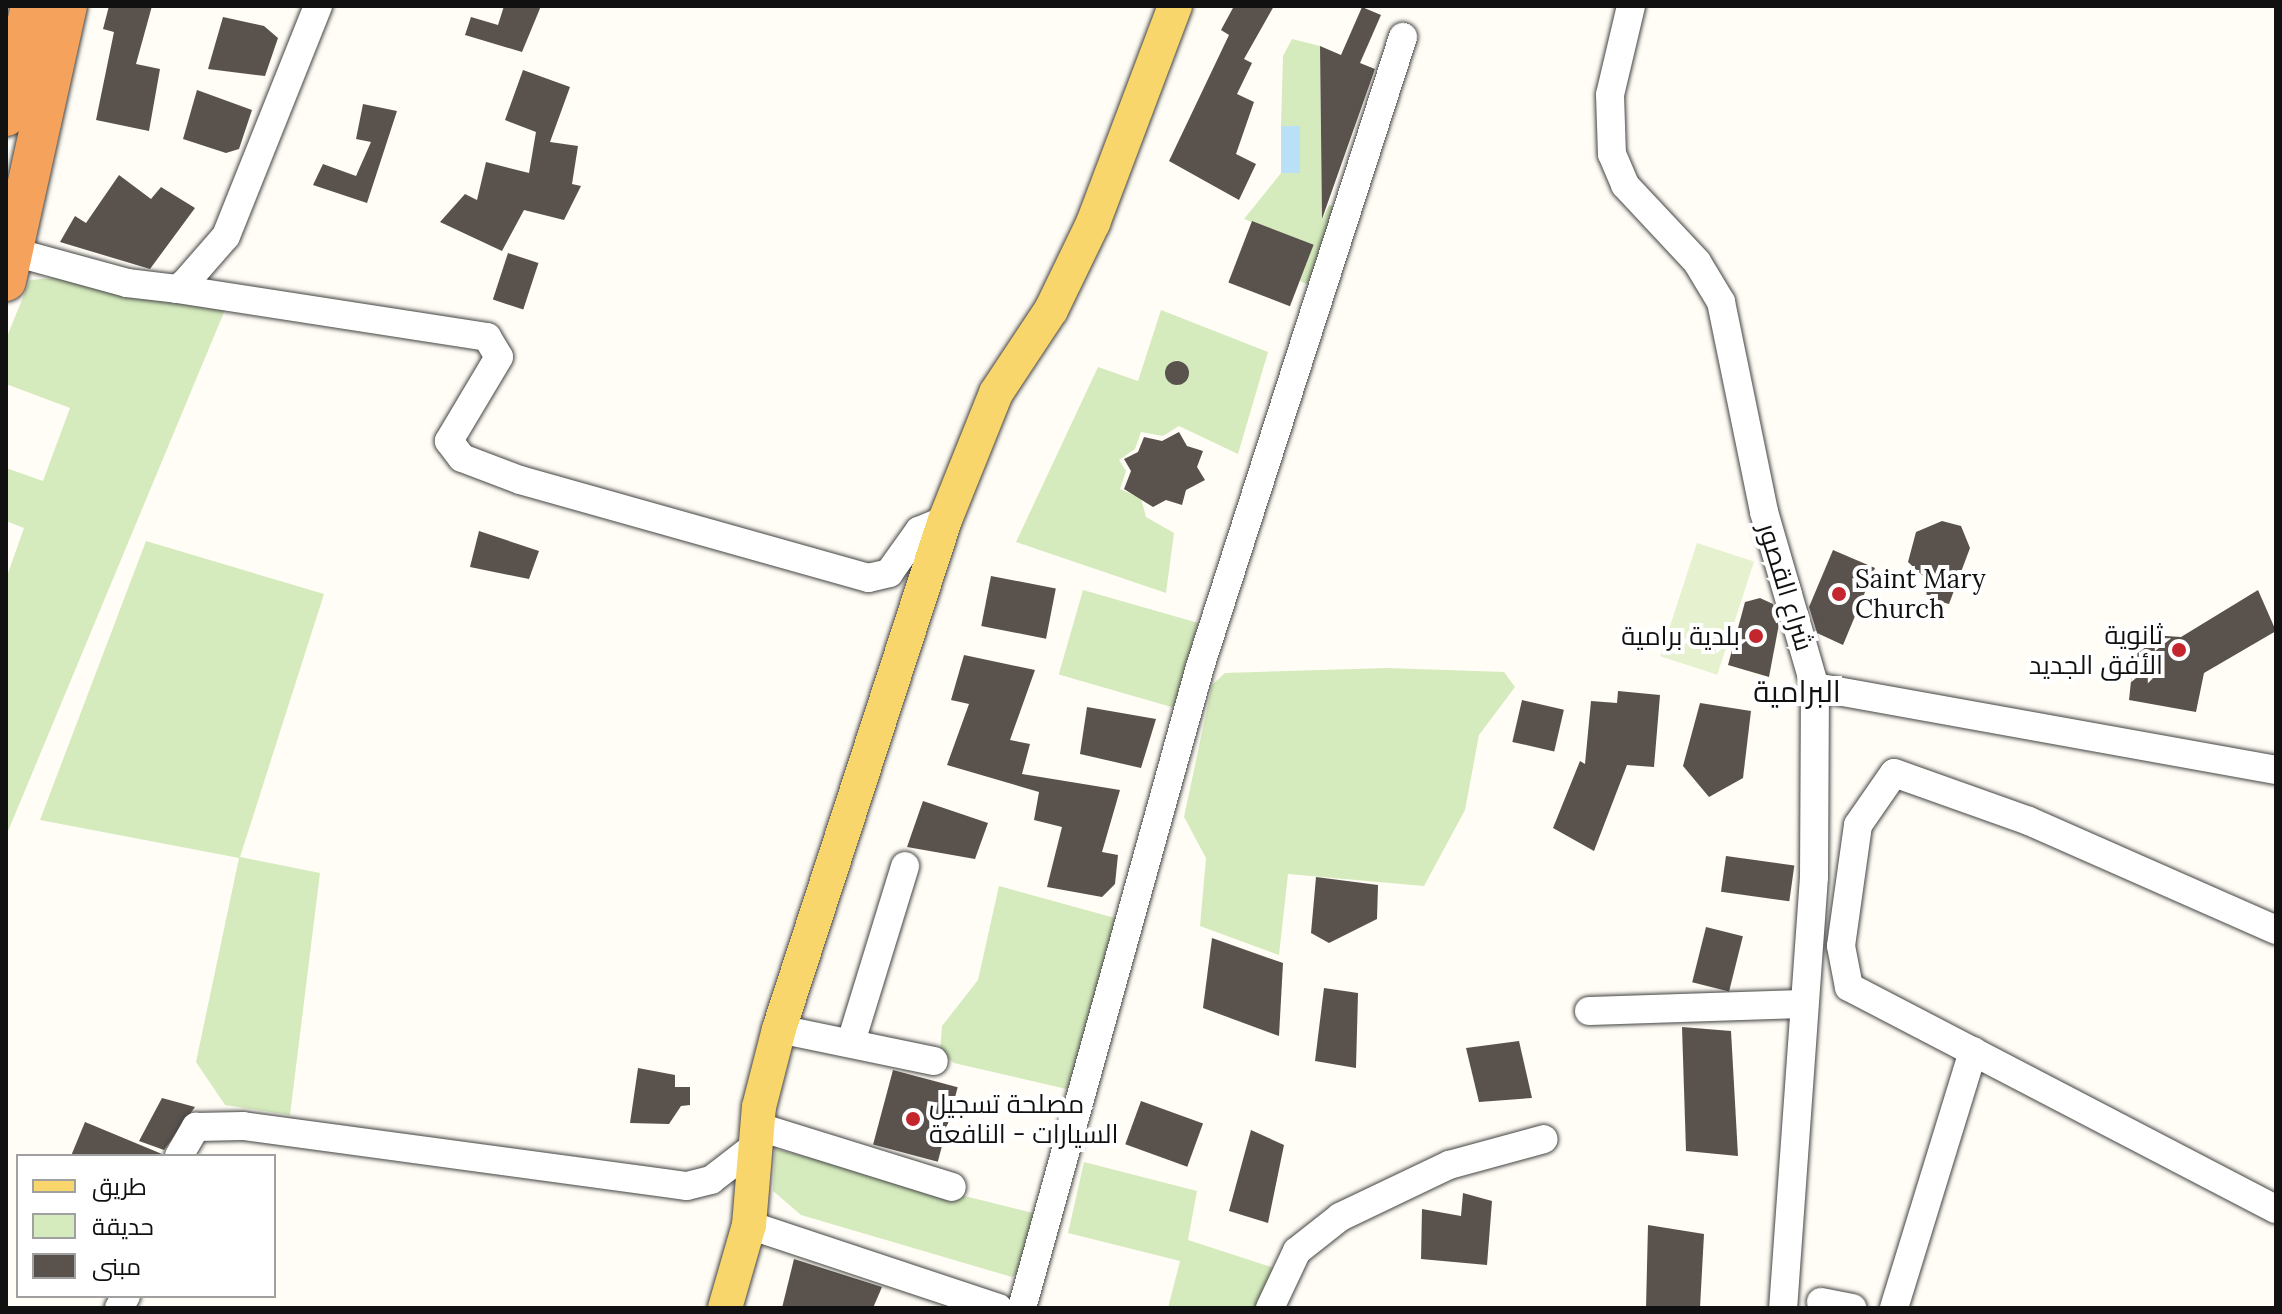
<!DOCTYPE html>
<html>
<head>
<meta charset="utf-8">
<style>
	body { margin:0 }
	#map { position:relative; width:2282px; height:1314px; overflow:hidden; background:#fffdf5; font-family:Lora,Cairo,serif }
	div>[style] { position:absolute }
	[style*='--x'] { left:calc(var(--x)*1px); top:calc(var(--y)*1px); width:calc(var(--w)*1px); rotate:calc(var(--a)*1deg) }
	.green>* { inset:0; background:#d5ebbd; transform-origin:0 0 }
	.pitch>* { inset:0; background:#e6f2cf; transform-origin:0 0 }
	.water>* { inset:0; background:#b9e0f7; transform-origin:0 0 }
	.building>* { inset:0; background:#5a524d; transform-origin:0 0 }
	.round { border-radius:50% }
	.roads { filter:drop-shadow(0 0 2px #444) drop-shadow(0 0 2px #444) }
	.minor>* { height:28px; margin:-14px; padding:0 14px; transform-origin:14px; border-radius:14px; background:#fff }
	.major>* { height:34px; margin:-17px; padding:0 17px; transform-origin:17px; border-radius:17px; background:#f9d66b }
	.highway>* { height:40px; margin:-20px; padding:0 20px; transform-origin:20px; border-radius:20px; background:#f5a25d }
	.dots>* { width:22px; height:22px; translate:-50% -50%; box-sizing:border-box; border:4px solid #fff; border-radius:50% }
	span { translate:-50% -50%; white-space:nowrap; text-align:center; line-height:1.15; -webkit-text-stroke:8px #fff; paint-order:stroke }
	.poi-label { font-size:26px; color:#111 }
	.left { translate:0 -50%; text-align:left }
	.right { translate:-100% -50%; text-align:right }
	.street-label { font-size:26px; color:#111 }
	.quarter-label { font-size:30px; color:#111 }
	.frame { position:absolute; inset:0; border:8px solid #111; pointer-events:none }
	.legend { position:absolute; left:16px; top:1154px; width:260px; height:144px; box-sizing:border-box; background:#fff; border:2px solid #a0a0a0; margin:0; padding:10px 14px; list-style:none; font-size:24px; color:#111 }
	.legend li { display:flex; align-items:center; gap:16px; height:40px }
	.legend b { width:40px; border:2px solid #a0a0a0 }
</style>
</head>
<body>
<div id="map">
	<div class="green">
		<div style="clip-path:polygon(1292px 39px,1320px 46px,1322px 220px,1329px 205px,1338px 208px,1309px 285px,1300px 281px,1313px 245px,1244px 219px,1281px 173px,1299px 173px,1299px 127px,1281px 126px,1283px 56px)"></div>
		<div style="clip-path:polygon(54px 278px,227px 305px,6px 836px,6px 579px,24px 528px,6px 521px,6px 468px,43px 481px,70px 408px,6px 384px,6px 339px,30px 280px)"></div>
		<div style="clip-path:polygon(evenodd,1161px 310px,1268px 352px,1238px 454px,1179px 426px,1163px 436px,1141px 432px,1135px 449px,1119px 460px,1126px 471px,1120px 489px,1141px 498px,1146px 517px,1174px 533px,1166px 593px,1016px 542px,1098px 367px,1138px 381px,1161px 310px,1176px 360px,1189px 373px,1178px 386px,1165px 373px,1176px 360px)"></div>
		<div style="clip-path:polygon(146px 541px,324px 594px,240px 857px,320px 873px,290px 1115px,225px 1105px,196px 1062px,239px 858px,40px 820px)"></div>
		<div style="left:1083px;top:590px;width:120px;height:88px;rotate:16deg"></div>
		<div style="clip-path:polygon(1387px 668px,1504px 672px,1515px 687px,1479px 735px,1465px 810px,1424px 886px,1288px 874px,1279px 955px,1200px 926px,1206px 858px,1184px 817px,1212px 685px,1225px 673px)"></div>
		<div style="clip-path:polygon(999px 886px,1126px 921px,1075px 1091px,954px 1063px,940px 1052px,942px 1026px,978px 980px)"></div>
		<div style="clip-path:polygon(775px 1149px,1045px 1216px,1029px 1266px,1012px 1277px,801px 1215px,773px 1191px)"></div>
		<div style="clip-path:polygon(1084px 1162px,1197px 1191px,1188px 1240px,1274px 1268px,1262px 1308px,1168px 1308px,1180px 1261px,1068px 1233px)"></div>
	</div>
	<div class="pitch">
		<div style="left:1697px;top:543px;width:60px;height:119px;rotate:18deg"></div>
	</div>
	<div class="water">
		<div style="left:1281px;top:126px;width:19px;height:47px"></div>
	</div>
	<div class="building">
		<div style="clip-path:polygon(109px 6px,152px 6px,136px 64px,160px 69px,149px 131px,96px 120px,114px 32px,103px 29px)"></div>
		<div style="clip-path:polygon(504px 6px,541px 6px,522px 52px,465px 35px,471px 17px,498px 25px)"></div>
		<div style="clip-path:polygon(1234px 6px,1274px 6px,1244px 59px,1252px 63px,1237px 94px,1254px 102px,1236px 154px,1256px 164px,1239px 200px,1169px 161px,1229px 35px,1221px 30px)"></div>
		<div style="clip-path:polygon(1362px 7px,1381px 15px,1360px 63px,1375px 69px,1322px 219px,1320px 46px,1341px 55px)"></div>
		<div style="clip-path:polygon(223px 17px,264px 26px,278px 38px,265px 76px,208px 69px)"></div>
		<div style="clip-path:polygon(523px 70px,570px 87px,550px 142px,578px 146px,572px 184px,581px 186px,564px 220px,524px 210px,502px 251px,440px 222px,465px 194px,477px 200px,486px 162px,529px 173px,536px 132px,505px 120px)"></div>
		<div style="clip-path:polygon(197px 90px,252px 110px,239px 149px,226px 153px,183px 139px)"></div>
		<div style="clip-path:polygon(363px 104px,397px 111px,367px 203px,313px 185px,323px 164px,356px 176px,371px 142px,356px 139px)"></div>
		<div style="clip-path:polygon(119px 175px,151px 199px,161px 187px,195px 208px,150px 269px,60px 242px,75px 216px,86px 223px)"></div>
		<div style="left:1252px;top:221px;width:66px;height:66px;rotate:21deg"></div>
		<div style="left:508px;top:253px;width:32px;height:49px;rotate:18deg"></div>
		<div class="round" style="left:1165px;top:361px;width:24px;height:24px"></div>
		<div style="clip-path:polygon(1179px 432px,1187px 446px,1203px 451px,1197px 467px,1205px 480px,1186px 490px,1182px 505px,1166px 500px,1153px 507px,1124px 489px,1131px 471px,1124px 459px,1138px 452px,1144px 437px,1162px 441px)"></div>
		<div style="clip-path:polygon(1942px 521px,1961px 526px,1970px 548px,1949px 604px,1927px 598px,1925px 578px,1908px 562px,1916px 532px)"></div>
		<div style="clip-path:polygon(479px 531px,539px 551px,529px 579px,470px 567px)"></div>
		<div style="clip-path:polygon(1833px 550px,1875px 568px,1843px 645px,1817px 633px,1809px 607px)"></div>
		<div style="left:991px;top:576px;width:66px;height:51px;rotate:11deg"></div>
		<div style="clip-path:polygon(2258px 590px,2276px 631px,2204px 673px,2196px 712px,2129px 700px,2136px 634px,2181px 637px)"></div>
		<div style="clip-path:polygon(1760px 598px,1773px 604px,1779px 624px,1769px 677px,1728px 665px,1745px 602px)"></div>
		<div style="clip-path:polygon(964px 655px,1035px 670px,1010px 740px,1030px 744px,1022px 774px,1120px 790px,1102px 852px,1118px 855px,1115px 884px,1102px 897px,1047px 887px,1062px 827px,1034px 820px,1039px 792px,947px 765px,969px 704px,951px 700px)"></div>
		<div style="clip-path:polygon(1618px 691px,1660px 695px,1654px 767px,1627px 765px,1594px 851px,1553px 828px,1580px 761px,1585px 764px,1591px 701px,1617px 703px)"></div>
		<div style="left:1522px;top:700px;width:43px;height:43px;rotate:13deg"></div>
		<div style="clip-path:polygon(1700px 703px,1751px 711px,1743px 778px,1709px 797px,1683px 766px)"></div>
		<div style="clip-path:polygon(1087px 707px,1156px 719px,1141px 768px,1080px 754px)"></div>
		<div style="clip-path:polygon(923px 801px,988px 823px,975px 859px,907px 847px)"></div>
		<div style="left:1726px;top:856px;width:69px;height:36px;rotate:8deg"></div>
		<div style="clip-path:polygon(1316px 877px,1378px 885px,1377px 919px,1329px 943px,1311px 933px)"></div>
		<div style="left:1706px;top:927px;width:38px;height:57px;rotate:14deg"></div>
		<div style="clip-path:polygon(1212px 938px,1283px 963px,1279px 1036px,1203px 1008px)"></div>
		<div style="clip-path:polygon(1324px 988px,1358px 993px,1356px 1068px,1315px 1061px)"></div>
		<div style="clip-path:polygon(1682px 1027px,1731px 1031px,1738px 1156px,1686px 1151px)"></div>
		<div style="clip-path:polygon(1519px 1041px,1532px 1098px,1479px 1102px,1466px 1048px)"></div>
		<div style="clip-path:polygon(638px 1068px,675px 1075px,675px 1087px,690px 1087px,690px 1105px,681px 1106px,669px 1124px,630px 1123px)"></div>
		<div style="left:893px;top:1070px;width:67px;height:77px;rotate:15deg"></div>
		<div style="clip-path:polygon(162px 1098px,195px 1107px,164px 1150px,139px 1141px)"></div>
		<div style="left:1141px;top:1101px;width:66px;height:46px;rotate:20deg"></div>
		<div style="clip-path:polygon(85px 1122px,162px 1154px,162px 1156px,71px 1156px)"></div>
		<div style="clip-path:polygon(1251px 1130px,1284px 1145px,1268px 1223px,1229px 1211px)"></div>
		<div style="clip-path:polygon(1463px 1193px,1492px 1201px,1487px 1265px,1421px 1259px,1422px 1209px,1461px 1216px)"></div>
		<div style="clip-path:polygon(1648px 1225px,1704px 1234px,1700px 1308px,1646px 1308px)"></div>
		<div style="clip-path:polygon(794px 1259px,882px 1287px,873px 1308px,782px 1308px)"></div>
	</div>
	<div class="roads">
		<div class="minor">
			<div style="--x:1631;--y:6;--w:91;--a:103.3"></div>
			<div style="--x:1610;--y:95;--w:59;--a:88.1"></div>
			<div style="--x:1612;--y:154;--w:34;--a:67"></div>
			<div style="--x:1625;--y:185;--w:105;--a:46.9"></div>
			<div style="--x:1697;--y:262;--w:47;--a:59"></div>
			<div style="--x:1721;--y:302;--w:214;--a:78.4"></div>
			<div style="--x:1764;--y:512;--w:182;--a:73.8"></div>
			<div style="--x:1815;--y:687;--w:190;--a:90.3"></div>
			<div style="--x:1814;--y:877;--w:432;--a:94.1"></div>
			<div style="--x:14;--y:252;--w:117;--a:15.3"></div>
			<div style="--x:127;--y:283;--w:50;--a:6.8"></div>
			<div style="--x:177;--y:289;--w:10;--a:-37"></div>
			<div style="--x:185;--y:283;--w:62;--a:-48.9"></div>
			<div style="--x:226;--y:236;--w:248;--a:-68.2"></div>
			<div style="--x:177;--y:289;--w:314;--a:8.8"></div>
			<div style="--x:487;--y:337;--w:23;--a:59"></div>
			<div style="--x:499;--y:357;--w:98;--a:120.8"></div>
			<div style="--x:449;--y:441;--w:21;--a:53"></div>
			<div style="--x:462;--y:458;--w:62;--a:20.8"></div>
			<div style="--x:520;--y:480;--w:362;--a:15.7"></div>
			<div style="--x:868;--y:578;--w:22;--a:-13"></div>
			<div style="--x:889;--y:573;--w:52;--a:-54.5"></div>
			<div style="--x:919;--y:531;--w:28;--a:-23"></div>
			<div style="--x:1815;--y:687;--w:468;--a:10.2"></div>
			<div style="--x:2276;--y:930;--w:270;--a:-156.2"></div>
			<div style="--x:2029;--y:821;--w:143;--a:-160.4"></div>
			<div style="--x:1894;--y:773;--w:63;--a:124.7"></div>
			<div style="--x:1858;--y:825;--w:122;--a:98"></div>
			<div style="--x:1841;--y:946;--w:42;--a:79"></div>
			<div style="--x:1849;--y:987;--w:481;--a:27.5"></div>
			<div style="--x:1589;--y:1011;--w:214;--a:-1.9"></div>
			<div style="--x:779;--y:1029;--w:158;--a:11.7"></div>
			<div style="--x:851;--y:1042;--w:184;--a:-72.9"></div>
			<div style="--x:756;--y:1126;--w:205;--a:17.3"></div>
			<div style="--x:179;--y:1156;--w:34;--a:-60"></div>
			<div style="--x:196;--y:1127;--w:47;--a:-1.2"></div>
			<div style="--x:243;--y:1126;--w:448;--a:7.7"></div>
			<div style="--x:687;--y:1186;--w:25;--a:-14"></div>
			<div style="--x:711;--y:1180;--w:54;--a:-37.5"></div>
			<div style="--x:749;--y:1225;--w:263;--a:18.4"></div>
			<div style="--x:1821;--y:1302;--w:32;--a:11"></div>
			<div style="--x:119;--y:1308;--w:14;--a:-60"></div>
			<div style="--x:1022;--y:1308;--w:665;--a:-74.48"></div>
			<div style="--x:1200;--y:667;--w:662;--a:-72.14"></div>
			<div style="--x:1270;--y:1308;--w:63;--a:-64.7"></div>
			<div style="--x:1297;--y:1251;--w:55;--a:-38.3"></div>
			<div style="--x:1340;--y:1217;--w:121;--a:-25.5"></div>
			<div style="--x:1449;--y:1165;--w:98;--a:-15.3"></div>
			<div style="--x:1894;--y:1308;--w:269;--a:-72.9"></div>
		</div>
		<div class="major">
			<div style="--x:725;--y:1308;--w:86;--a:-73.9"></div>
			<div style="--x:749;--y:1225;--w:118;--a:-85.2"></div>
			<div style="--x:759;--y:1107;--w:81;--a:-75.6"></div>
			<div style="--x:779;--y:1029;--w:535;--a:-71.94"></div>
			<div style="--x:945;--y:520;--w:137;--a:-68.1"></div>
			<div style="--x:996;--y:393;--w:100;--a:-56.5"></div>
			<div style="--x:1051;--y:310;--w:97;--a:-64.2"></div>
			<div style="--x:1093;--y:223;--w:232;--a:-69.3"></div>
		</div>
		<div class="highway">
			<div style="--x:6;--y:116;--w:113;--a:-77.2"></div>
			<div style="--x:6;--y:281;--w:282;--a:-77.5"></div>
		</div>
	</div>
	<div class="dots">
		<div style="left:1839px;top:594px;background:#c4262e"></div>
		<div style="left:1756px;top:636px;background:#c4262e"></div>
		<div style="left:2179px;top:650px;background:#c4262e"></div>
		<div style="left:913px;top:1119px;background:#c4262e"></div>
	</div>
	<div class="poi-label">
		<span class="left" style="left:1855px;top:594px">Saint Mary<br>Church</span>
		<span class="right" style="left:2163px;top:650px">ثانوية<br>الأفق الجديد</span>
		<span class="right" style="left:1740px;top:636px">بلدية برامية</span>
		<span class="left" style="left:929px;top:1119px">مصلحة تسجيل<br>السيارات - النافعة</span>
	</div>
	<div class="street-label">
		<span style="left:1786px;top:587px;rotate:73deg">شراع القصور</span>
	</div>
	<div class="quarter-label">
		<span style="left:1797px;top:691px">البرامية</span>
	</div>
	<div class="frame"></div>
	<ul class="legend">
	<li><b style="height:10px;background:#f9d66b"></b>طريق</li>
	<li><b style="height:22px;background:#d5ebbd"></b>حديقة</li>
	<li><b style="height:22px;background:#5a524d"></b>مبنى</li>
	</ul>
</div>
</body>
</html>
